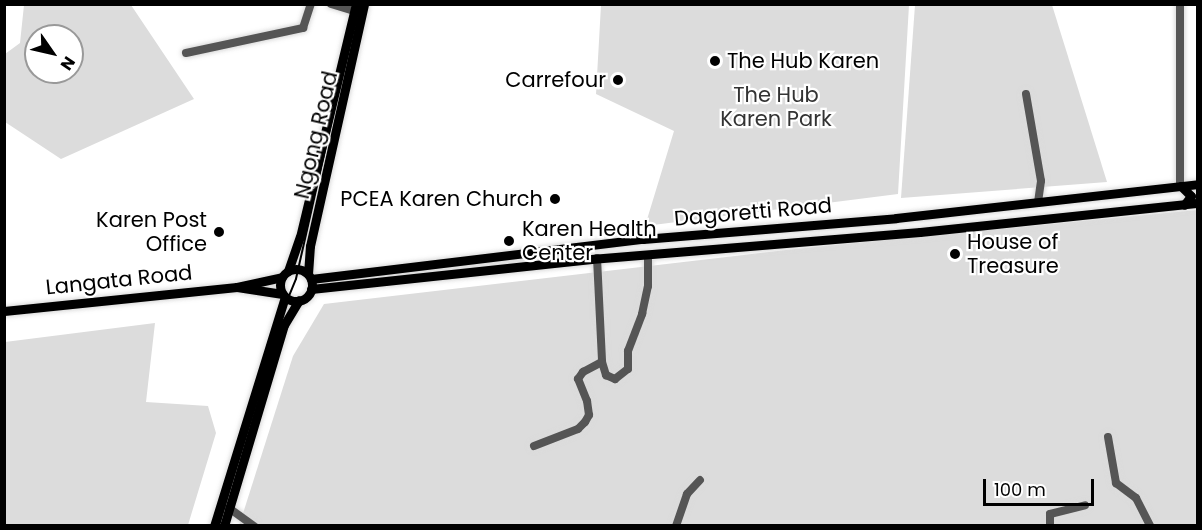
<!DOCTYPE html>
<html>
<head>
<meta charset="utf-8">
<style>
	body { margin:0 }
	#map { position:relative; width:1202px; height:530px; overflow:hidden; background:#fff; font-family:Poppins,sans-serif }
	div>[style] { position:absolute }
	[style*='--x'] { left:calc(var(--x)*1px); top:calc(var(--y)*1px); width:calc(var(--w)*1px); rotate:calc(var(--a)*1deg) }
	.green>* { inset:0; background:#dcdcdc }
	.roads { filter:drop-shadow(0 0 2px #dbdbdb) drop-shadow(0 0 2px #dbdbdb) }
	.minor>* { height:8px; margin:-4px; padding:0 4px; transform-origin:4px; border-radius:4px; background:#555 }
	.major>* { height:9px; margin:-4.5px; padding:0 4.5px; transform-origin:4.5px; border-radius:4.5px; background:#000 }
	.major>.ring { margin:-4.5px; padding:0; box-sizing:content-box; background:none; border:9px solid #000; border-radius:50% }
	.tram>* { height:1.5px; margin:-0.75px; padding:0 0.75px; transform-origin:0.75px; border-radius:0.75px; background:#000 }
	.dots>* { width:16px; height:16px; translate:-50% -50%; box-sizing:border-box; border:3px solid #fff; border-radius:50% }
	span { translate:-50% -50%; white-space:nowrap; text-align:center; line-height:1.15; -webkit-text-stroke:4.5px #fff; paint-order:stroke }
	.poi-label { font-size:21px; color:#000 }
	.left { translate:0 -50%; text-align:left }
	.right { translate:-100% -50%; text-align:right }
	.park-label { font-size:21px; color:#333 }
	.street-label { font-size:21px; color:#000 }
	.frame { position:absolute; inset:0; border:6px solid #000; pointer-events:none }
	.north { position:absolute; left:24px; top:24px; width:60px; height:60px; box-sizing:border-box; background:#fff; border:2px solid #999; border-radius:50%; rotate:124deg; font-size:16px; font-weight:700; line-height:24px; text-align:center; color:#000 }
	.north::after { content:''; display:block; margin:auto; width:21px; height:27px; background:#000; clip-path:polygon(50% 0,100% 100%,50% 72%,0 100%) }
	.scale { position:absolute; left:983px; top:479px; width:111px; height:27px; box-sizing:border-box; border:3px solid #000; border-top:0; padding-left:8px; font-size:18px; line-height:21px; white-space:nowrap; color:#000; -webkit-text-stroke:4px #fff; paint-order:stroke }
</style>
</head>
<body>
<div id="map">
	<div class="green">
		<div style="clip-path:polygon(evenodd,24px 5px,131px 5px,194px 99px,61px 159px,5px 122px,5px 54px,20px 43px,24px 5px,36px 36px,72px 36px,72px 72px,36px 72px,36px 36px)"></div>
		<div style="clip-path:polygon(601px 5px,909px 5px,898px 194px,645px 226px,674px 131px,596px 94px)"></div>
		<div style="clip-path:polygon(915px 5px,1052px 5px,1107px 182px,901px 198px)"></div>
		<div style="clip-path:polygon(1197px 210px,1197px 525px,239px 526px,293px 356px,324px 304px,795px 249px)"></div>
		<div style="clip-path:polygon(155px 323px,146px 402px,208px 406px,216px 433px,188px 525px,5px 525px,5px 342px)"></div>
	</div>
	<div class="roads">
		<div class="minor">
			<div style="--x:331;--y:4;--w:24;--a:17"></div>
			<div style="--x:1180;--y:4;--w:182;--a:90"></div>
			<div style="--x:186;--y:53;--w:120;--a:-12.1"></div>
			<div style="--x:303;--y:28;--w:25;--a:-72"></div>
			<div style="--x:1026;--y:94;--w:88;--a:80.2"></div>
			<div style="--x:1041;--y:181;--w:22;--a:98"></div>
			<div style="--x:597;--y:258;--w:104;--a:87.2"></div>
			<div style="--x:602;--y:362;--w:14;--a:73"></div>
			<div style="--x:606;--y:375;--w:10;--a:24"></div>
			<div style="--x:615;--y:379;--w:16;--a:-38"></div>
			<div style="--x:628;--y:369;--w:18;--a:-90"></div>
			<div style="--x:628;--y:351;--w:40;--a:-69"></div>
			<div style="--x:642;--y:314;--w:29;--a:-78"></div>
			<div style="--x:648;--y:286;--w:31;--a:-90"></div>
			<div style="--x:1108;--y:437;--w:47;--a:80.1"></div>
			<div style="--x:1116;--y:483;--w:25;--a:37"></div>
			<div style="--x:1136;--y:498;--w:31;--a:63"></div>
			<div style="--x:534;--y:446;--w:47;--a:-21.1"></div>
			<div style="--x:578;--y:429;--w:10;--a:-45"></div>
			<div style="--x:585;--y:422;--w:8;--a:-60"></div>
			<div style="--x:589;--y:415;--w:14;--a:-98"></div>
			<div style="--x:587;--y:401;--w:24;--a:-112"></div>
			<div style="--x:578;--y:379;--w:9;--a:-54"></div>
			<div style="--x:583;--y:372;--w:21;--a:-28"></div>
			<div style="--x:229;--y:508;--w:31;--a:36"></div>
			<div style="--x:676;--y:526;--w:34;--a:-71"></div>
			<div style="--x:687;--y:494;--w:19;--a:-47"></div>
			<div style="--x:1050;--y:526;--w:12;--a:-90"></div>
			<div style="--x:1050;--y:514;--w:36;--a:-14"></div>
		</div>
		<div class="major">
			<div style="--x:1181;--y:186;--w:14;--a:45"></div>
			<div style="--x:1191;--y:196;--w:11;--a:128"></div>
			<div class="ring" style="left:280px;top:269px;width:23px;height:23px"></div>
			<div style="--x:288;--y:271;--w:36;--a:-71"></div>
			<div style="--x:300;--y:237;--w:240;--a:-76.5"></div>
			<div style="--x:308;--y:274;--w:28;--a:-86"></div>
			<div style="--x:310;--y:246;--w:248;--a:-77.4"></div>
			<div style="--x:311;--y:279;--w:334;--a:-6.9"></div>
			<div style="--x:643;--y:239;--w:254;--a:-4.7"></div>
			<div style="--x:896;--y:218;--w:304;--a:-6.4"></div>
			<div style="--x:237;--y:287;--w:46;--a:8.8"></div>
			<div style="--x:311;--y:289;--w:282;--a:-6.1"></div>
			<div style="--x:591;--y:259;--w:330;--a:-4.7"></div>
			<div style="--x:920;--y:232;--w:280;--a:-6"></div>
			<div style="--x:4;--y:311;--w:234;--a:-5.9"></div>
			<div style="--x:237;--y:287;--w:46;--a:-12.5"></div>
			<div style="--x:214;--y:526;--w:240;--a:-72.8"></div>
			<div style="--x:224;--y:526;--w:210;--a:-73.4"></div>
			<div style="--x:284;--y:325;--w:29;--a:-59"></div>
		</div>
	</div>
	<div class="tram">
		<div style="--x:219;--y:526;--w:217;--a:-73.7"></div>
		<div style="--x:280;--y:318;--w:42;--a:-67.7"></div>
		<div style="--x:296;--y:279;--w:282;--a:-77.3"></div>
	</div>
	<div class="dots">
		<div style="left:715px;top:61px;background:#000"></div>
		<div style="left:618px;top:80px;background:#000"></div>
		<div style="left:555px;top:199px;background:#000"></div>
		<div style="left:219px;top:232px;background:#000"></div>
		<div style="left:509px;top:241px;background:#000"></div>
		<div style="left:955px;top:254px;background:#000"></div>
	</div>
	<div class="poi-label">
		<span class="left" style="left:727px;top:61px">The Hub Karen</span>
		<span class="right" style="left:606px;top:80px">Carrefour</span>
		<span class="right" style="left:543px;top:199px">PCEA Karen Church</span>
		<span class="right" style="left:207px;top:232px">Karen Post<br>Office</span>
		<span class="left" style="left:522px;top:241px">Karen Health<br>Center</span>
		<span class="left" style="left:967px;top:254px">House of<br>Treasure</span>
	</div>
	<div class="park-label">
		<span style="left:776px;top:107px">The Hub<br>Karen Park</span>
	</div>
	<div class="street-label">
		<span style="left:316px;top:135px;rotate:-77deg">Ngong Road</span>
		<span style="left:753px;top:212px;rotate:-5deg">Dagoretti Road</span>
		<span style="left:119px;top:280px;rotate:-6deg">Langata Road</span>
	</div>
	<div class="frame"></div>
	<div class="north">N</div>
	<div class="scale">100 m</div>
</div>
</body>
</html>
